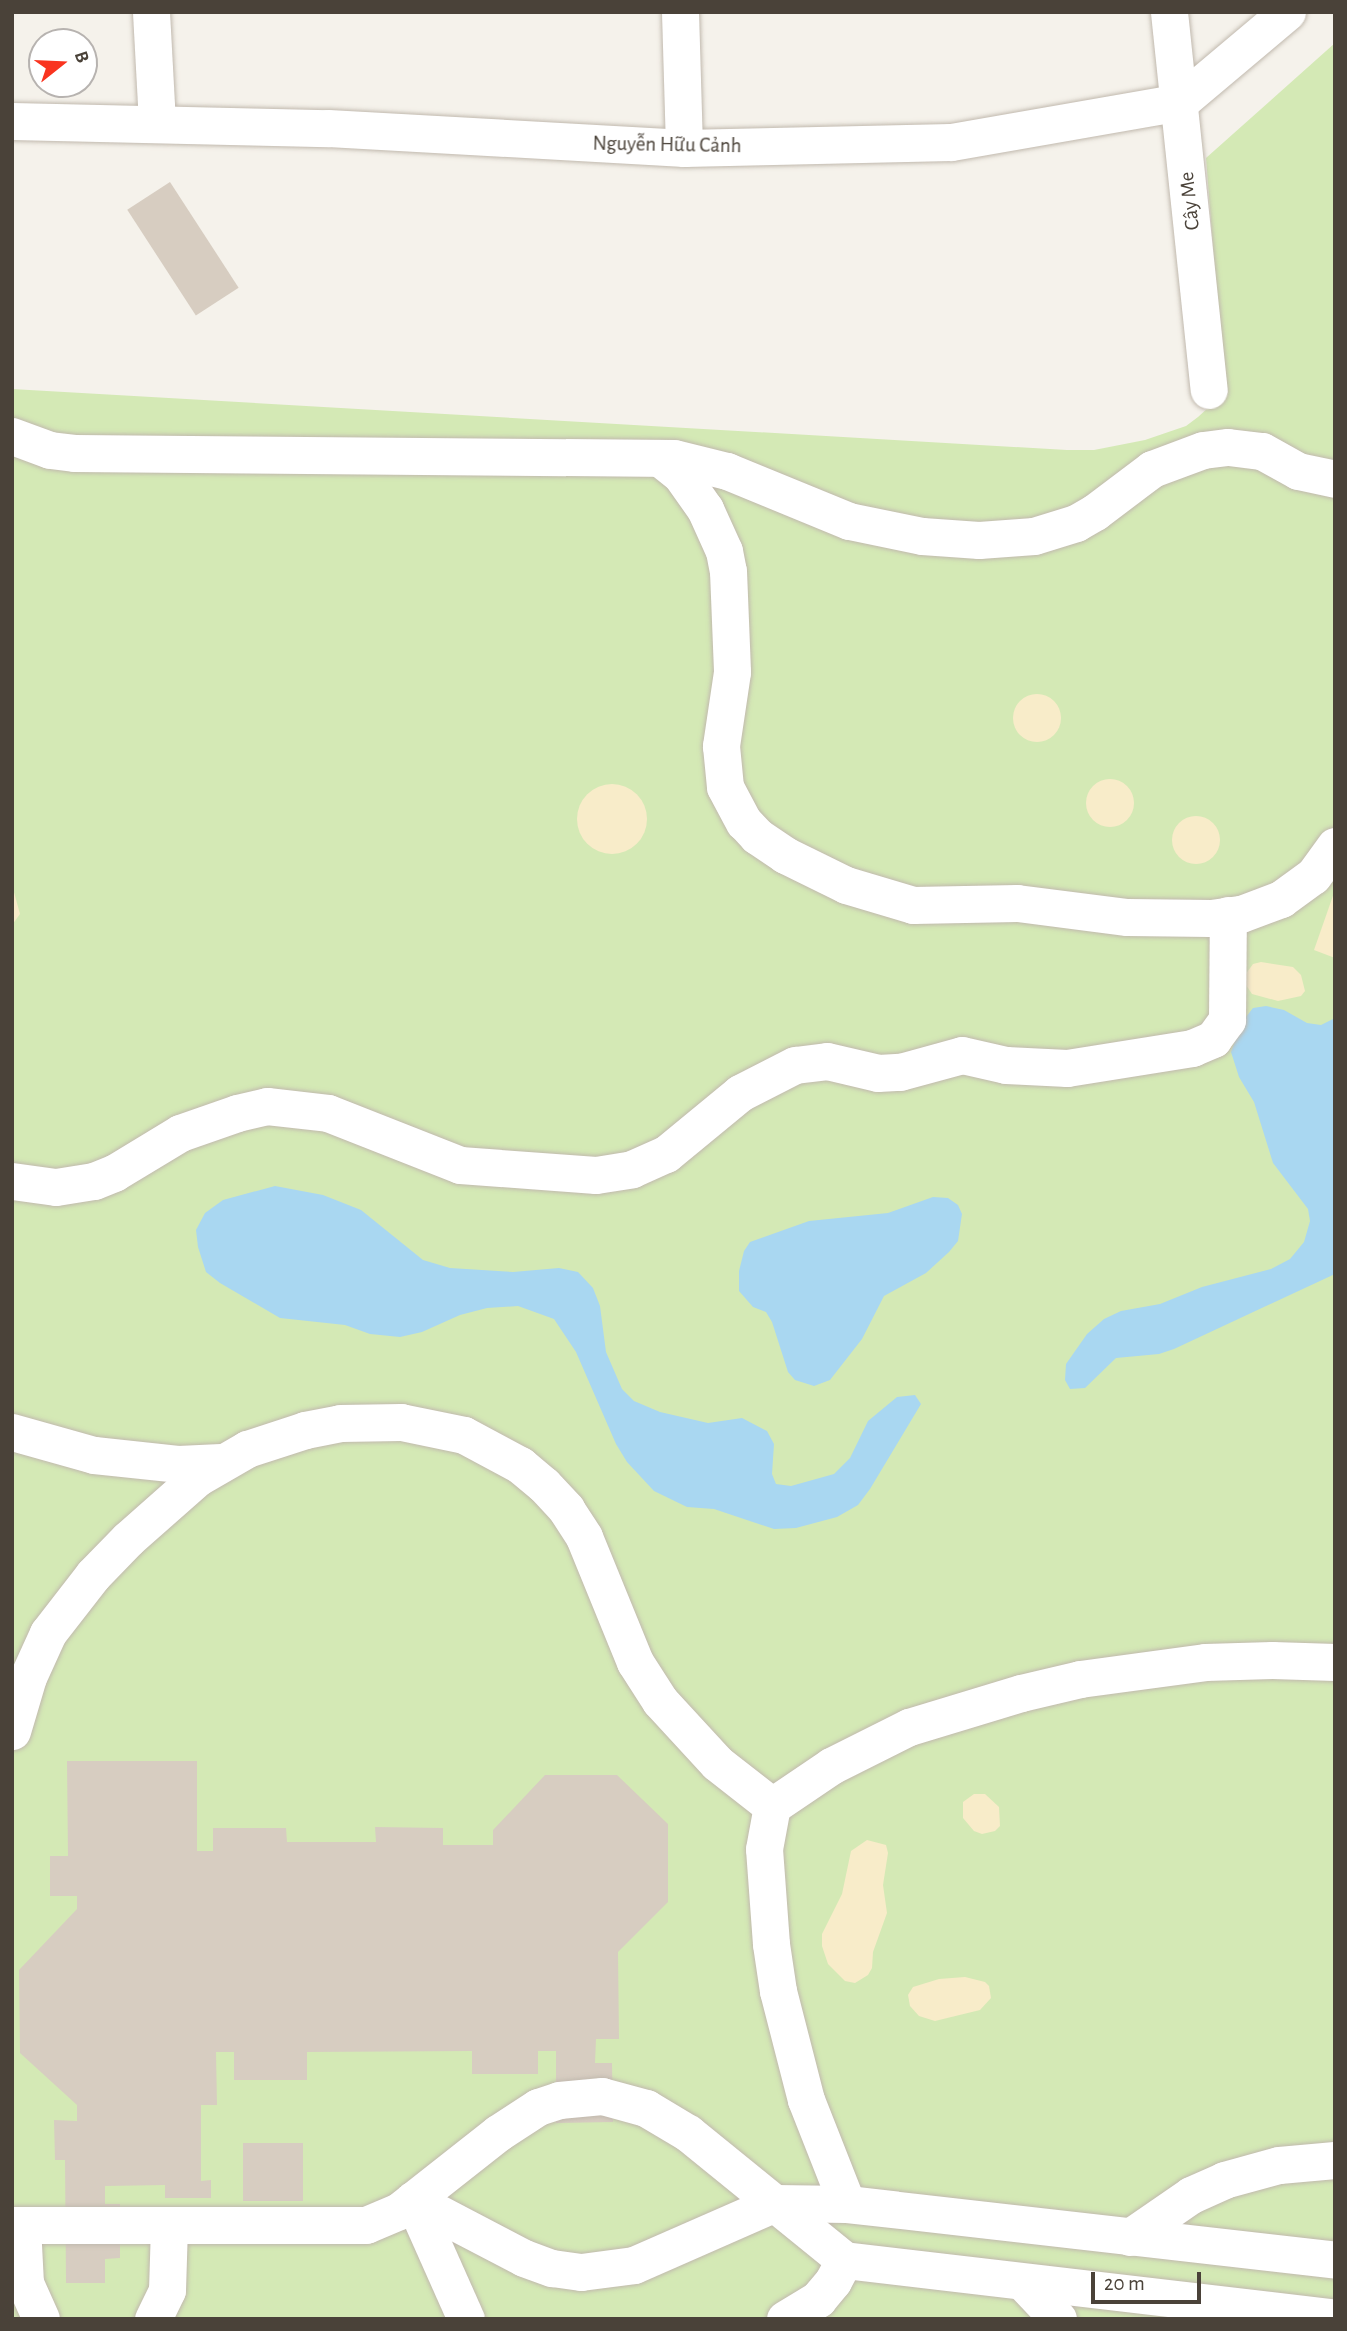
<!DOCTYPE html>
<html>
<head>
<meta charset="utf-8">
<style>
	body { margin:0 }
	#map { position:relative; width:1347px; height:2331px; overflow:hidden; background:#f5f2eb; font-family:"Alegreya Sans",sans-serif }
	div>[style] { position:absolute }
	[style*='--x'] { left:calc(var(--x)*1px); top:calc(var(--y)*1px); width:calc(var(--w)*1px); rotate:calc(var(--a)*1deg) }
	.green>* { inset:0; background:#d4e9b5 }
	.sand>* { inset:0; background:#f8ecc9 }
	.round { border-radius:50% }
	.water>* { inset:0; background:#a9d7f1 }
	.building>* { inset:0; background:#d7cdc1; transform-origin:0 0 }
	.roads { filter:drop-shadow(0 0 2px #c1b9ae) drop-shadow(0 0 2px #c1b9ae) }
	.minor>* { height:37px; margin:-18.5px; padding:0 18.5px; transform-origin:18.5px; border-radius:18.5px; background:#fff }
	span { translate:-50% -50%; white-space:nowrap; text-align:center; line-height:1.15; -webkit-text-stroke:5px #fff; paint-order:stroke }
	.street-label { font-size:21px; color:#4a4239 }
	.frame { position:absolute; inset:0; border:14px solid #4a4239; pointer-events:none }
	.north { position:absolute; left:28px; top:28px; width:70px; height:70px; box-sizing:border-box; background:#fff; border:2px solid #b7b3b0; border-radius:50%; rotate:72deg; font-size:19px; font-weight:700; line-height:28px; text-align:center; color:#4a4239 }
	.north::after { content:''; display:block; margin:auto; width:24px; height:32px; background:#f9341f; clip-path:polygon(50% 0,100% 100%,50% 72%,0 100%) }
	.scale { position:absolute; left:1091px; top:2272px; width:110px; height:32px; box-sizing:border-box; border:4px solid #4a4239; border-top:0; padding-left:9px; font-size:21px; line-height:24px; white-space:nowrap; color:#4a4239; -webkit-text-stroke:5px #fff; paint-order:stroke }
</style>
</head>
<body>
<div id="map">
	<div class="green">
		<div style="clip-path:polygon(1335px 43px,1335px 2319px,12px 2319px,12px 389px,1067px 450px,1094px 450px,1145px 440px,1186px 426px,1198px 417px,1209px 407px,1223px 373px,1206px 158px)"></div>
	</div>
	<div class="sand">
		<div class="round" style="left:1013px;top:694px;width:48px;height:48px"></div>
		<div class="round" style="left:1086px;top:779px;width:48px;height:48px"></div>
		<div class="round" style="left:577px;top:784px;width:70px;height:70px"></div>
		<div class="round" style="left:1172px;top:816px;width:48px;height:48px"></div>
		<div style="clip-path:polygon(12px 885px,20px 914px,12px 925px)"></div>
		<div style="clip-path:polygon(1335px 890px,1335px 958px,1314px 950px)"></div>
		<div style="clip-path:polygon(1261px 962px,1293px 967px,1301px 975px,1305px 991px,1301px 996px,1278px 1001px,1252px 994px,1246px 985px,1245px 975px,1253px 964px)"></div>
		<div style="clip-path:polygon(974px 1794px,985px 1794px,999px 1807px,1000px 1826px,995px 1831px,982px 1834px,974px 1831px,963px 1818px,963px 1802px)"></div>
		<div style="clip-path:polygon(867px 1840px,886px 1845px,888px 1853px,883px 1885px,887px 1913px,873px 1952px,872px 1968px,868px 1975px,855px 1983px,845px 1981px,828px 1964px,822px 1946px,822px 1934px,842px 1894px,851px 1851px)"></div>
		<div style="clip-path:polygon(965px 1977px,985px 1982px,989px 1986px,991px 1998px,980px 2010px,935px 2021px,919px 2016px,910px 2006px,908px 1995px,913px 1987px,939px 1979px)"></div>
	</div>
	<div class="water">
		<div style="clip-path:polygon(1266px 1006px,1284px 1010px,1307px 1023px,1321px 1025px,1335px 1018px,1335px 1274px,1174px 1349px,1159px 1354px,1116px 1358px,1085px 1388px,1070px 1389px,1065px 1380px,1066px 1364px,1087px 1334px,1104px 1319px,1121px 1311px,1160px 1304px,1202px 1287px,1271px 1269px,1290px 1259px,1304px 1242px,1310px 1221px,1308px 1209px,1273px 1163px,1254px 1102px,1239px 1077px,1231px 1052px,1242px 1022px,1253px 1008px)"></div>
		<div style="clip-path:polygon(275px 1186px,323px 1195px,361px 1210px,423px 1260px,450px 1268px,513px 1272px,559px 1268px,578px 1272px,593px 1288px,600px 1306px,606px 1352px,622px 1389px,634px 1401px,660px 1412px,708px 1423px,742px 1418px,767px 1431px,774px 1444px,772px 1474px,776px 1484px,791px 1486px,834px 1474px,850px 1458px,868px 1421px,897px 1397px,915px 1395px,921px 1404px,870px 1489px,858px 1505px,837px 1517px,796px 1528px,774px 1529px,714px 1509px,687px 1507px,654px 1491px,627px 1462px,616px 1444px,576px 1352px,554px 1319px,518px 1306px,487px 1308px,460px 1315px,422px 1332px,400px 1337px,370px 1334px,345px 1325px,280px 1318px,220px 1283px,206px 1272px,198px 1247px,196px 1230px,205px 1213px,223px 1200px)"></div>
		<div style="clip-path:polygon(933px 1197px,948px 1198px,958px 1205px,962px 1214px,958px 1241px,949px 1252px,926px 1273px,884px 1296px,862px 1339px,830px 1380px,814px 1386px,795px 1380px,788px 1372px,772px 1322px,766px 1312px,753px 1307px,739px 1291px,739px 1271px,744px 1251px,750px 1242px,809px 1221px,888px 1213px)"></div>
	</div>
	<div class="building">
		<div style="left:170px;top:182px;width:126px;height:51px;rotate:57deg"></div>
		<div style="clip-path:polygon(67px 1761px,197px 1761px,197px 1851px,213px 1851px,213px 1828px,286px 1828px,287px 1842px,376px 1842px,375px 1827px,443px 1828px,443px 1845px,493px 1845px,493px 1830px,545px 1775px,617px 1775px,668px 1824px,668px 1902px,618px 1952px,619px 2039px,596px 2039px,595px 2063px,612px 2063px,613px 2122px,556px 2123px,556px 2051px,538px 2051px,538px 2074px,472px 2074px,472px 2051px,307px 2052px,307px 2080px,234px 2080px,234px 2052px,216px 2052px,217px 2105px,201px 2105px,201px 2181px,211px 2180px,211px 2198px,165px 2198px,165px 2185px,105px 2186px,105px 2204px,120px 2204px,120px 2258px,105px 2259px,105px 2283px,66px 2283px,65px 2160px,55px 2160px,54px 2120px,77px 2121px,77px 2105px,20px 2053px,19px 1970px,77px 1909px,77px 1896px,50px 1896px,50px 1856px,68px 1856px)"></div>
		<div style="left:243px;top:2143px;width:60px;height:58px"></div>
	</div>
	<div class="roads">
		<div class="minor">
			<div style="--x:151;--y:12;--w:112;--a:86.9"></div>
			<div style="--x:680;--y:12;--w:136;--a:88.3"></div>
			<div style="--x:1169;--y:12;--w:380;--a:84"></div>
			<div style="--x:12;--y:121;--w:316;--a:1.3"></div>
			<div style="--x:328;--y:128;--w:357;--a:3.2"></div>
			<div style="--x:684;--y:148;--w:267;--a:-1.3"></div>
			<div style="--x:951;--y:142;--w:232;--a:-9.9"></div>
			<div style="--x:1180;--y:102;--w:140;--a:-40.1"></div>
			<div style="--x:12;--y:436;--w:40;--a:20.2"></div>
			<div style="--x:50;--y:450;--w:24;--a:7"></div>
			<div style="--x:74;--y:453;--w:600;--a:0.48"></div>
			<div style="--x:674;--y:458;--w:55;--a:13.8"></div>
			<div style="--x:727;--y:471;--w:132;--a:22.3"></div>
			<div style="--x:849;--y:521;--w:75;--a:11.6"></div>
			<div style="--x:922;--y:536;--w:57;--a:4"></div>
			<div style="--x:979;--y:540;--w:55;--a:-4.2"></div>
			<div style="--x:1034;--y:536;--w:44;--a:-17.2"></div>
			<div style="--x:1076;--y:523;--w:22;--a:-30"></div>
			<div style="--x:1095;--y:512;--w:71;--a:-37"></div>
			<div style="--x:1152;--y:469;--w:54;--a:-20.4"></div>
			<div style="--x:1203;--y:450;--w:25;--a:-7"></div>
			<div style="--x:1228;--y:447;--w:34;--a:7"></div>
			<div style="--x:1262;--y:451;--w:41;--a:29.1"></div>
			<div style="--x:1298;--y:471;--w:38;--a:12"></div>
			<div style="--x:660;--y:458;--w:27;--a:39"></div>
			<div style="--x:681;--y:475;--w:42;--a:54.8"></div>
			<div style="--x:705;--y:509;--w:46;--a:65.7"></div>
			<div style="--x:724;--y:551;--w:20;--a:79"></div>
			<div style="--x:728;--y:571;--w:101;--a:87.7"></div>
			<div style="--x:732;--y:672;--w:75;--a:98.5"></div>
			<div style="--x:721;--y:746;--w:41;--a:84.4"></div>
			<div style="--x:725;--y:787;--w:40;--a:62"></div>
			<div style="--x:744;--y:822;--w:19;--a:47"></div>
			<div style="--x:757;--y:836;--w:34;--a:34"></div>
			<div style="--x:785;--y:855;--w:68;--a:26.2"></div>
			<div style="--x:846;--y:885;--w:70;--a:16.6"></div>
			<div style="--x:913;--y:905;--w:104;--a:-1.1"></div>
			<div style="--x:1017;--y:903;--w:111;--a:7.3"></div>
			<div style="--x:1127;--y:917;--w:84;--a:0.7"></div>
			<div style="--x:1211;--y:918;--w:30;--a:-8"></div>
			<div style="--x:1241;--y:914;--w:43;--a:-20.6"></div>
			<div style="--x:1281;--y:899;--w:39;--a:-36"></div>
			<div style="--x:1313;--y:876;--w:37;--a:-54"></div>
			<div style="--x:12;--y:1181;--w:44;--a:7.8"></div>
			<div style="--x:56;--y:1187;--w:38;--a:-9"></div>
			<div style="--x:94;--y:1181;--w:22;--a:-22"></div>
			<div style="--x:114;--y:1173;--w:77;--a:-31.2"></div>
			<div style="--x:180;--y:1133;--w:60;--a:-19.3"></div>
			<div style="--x:237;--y:1113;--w:31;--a:-13"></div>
			<div style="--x:267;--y:1106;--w:61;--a:6.5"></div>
			<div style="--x:328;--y:1113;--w:142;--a:21.5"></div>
			<div style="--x:460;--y:1165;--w:136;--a:4.2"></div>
			<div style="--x:596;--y:1175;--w:36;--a:-9"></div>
			<div style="--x:632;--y:1169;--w:37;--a:-24"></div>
			<div style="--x:666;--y:1154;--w:96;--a:-39.5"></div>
			<div style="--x:740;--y:1093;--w:62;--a:-27"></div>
			<div style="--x:795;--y:1065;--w:32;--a:-7"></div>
			<div style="--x:827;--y:1061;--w:52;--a:13.2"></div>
			<div style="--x:878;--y:1073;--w:22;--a:-3"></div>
			<div style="--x:900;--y:1072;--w:64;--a:-15.3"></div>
			<div style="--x:962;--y:1055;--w:45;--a:12.8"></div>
			<div style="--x:1006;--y:1065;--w:61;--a:2.8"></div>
			<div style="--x:1067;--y:1068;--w:127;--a:-9.1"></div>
			<div style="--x:1192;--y:1048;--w:23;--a:-23"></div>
			<div style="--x:1213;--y:1039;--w:24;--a:-54"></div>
			<div style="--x:1227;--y:1020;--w:105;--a:-89.5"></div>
			<div style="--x:12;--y:1432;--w:85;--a:15.7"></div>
			<div style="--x:94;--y:1455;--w:84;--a:6.1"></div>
			<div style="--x:178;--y:1464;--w:43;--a:-2.7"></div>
			<div style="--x:12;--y:1731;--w:56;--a:-73.5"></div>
			<div style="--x:28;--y:1677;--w:48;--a:-65.6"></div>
			<div style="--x:48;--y:1633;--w:73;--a:-52.2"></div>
			<div style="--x:93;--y:1575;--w:50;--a:-45.8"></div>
			<div style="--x:128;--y:1539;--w:92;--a:-41.5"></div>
			<div style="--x:197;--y:1478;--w:58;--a:-30.1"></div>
			<div style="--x:247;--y:1449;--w:61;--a:-18.1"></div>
			<div style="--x:305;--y:1430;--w:36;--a:-11"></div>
			<div style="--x:340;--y:1423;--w:61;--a:-0.9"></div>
			<div style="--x:401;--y:1422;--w:64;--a:11.7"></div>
			<div style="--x:464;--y:1435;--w:64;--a:28.2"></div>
			<div style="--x:520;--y:1465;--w:31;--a:40"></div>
			<div style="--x:544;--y:1485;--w:33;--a:47"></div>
			<div style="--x:566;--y:1509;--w:33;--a:57"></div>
			<div style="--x:584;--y:1537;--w:135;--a:67.8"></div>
			<div style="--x:635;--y:1662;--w:46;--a:57.3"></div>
			<div style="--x:660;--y:1701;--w:84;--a:47.4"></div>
			<div style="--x:717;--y:1763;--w:70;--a:38"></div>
			<div style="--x:413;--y:2200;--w:125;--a:27.6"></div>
			<div style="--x:524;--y:2258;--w:30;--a:20"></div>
			<div style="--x:552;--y:2268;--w:29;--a:8"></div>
			<div style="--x:581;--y:2272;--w:53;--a:-7.5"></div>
			<div style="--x:634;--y:2265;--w:154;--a:-23.7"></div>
			<div style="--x:775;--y:2203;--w:72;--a:0.8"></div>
			<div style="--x:847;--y:2204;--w:491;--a:6.5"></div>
			<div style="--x:413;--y:2200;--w:130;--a:66"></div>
			<div style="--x:847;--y:2204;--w:112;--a:-111.5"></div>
			<div style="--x:806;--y:2100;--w:113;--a:-104.4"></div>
			<div style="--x:778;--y:1991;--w:48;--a:-98.5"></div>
			<div style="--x:771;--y:1944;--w:95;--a:-94.2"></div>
			<div style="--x:764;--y:1849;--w:44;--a:-79.5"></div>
			<div style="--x:772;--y:1806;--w:71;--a:-34.1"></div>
			<div style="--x:831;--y:1766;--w:87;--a:-26.6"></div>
			<div style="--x:909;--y:1727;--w:117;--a:-16.9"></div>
			<div style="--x:1021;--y:1693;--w:61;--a:-13.3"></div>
			<div style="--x:1080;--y:1679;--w:126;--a:-7.7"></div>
			<div style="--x:1205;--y:1662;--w:67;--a:-1.7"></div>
			<div style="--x:1272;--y:1660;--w:63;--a:1.8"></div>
			<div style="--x:12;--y:2225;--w:354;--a:0"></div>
			<div style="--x:366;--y:2225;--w:36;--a:-23"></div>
			<div style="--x:399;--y:2211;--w:126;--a:-38.2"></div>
			<div style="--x:498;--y:2133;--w:48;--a:-33"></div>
			<div style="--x:538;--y:2107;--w:22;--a:-18"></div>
			<div style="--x:559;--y:2100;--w:43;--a:-5.3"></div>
			<div style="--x:602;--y:2096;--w:46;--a:15.3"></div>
			<div style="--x:646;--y:2108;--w:49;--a:30.8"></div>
			<div style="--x:688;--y:2133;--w:201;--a:39.1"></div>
			<div style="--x:844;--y:2260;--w:494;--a:6.7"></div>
			<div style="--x:22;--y:2226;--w:57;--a:87"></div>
			<div style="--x:25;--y:2283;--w:39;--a:66"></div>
			<div style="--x:1130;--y:2237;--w:74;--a:-34.5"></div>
			<div style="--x:1191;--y:2195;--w:36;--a:-24"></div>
			<div style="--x:1224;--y:2180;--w:57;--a:-15.3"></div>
			<div style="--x:1279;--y:2165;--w:56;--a:-5.1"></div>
			<div style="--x:1023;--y:2282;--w:51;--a:46.6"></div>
			<div style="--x:153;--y:2319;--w:32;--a:-64"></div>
			<div style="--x:167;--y:2290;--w:64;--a:-88.2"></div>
			<div style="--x:785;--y:2319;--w:39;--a:-31"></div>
			<div style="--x:818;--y:2299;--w:23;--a:-50"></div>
			<div style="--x:833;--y:2281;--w:24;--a:-62"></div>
		</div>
	</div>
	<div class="street-label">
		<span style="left:667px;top:145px;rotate:1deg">Nguyễn Hữu Cảnh</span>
		<span style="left:1190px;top:201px;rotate:-96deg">Cây Me</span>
	</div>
	<div class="frame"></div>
	<div class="north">B</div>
	<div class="scale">20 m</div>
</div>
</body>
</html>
